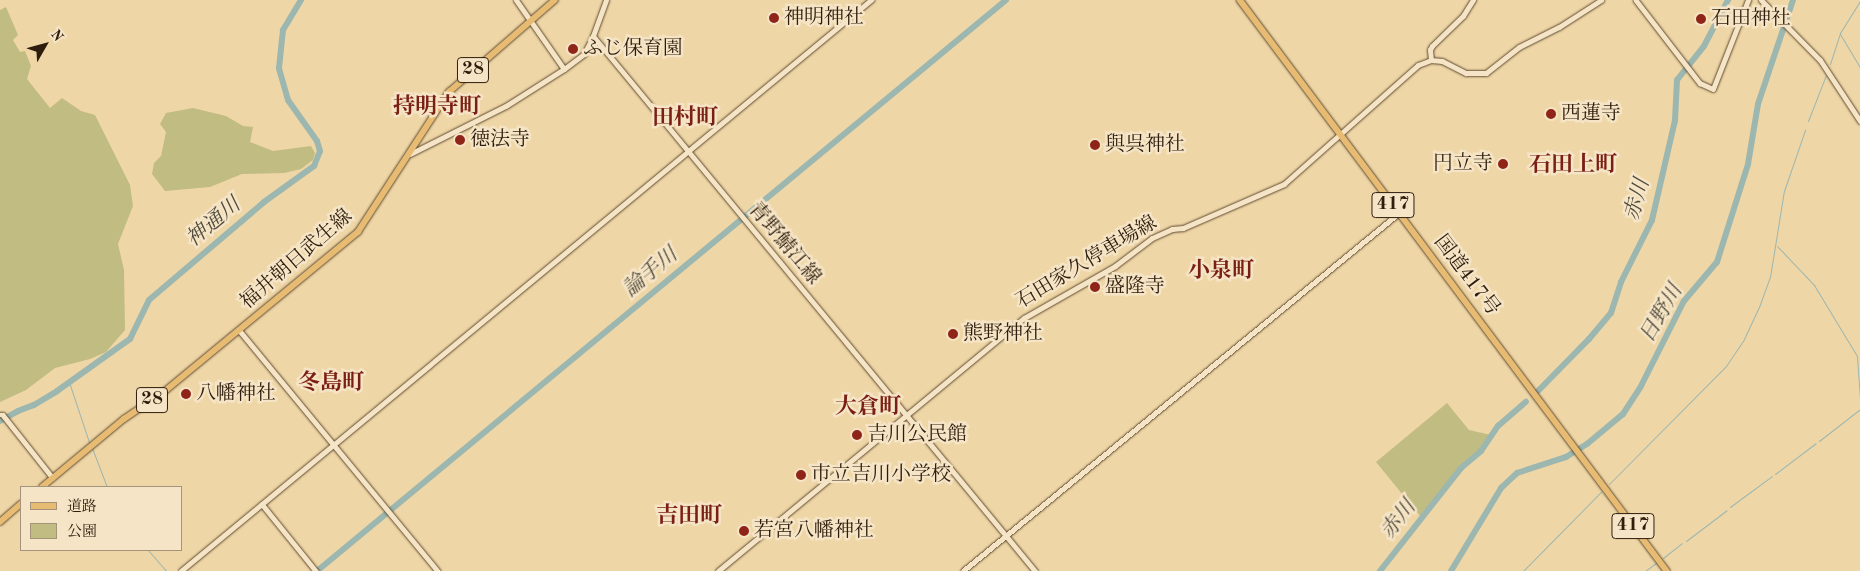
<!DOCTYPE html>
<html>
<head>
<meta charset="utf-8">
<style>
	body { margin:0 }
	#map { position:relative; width:1860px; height:571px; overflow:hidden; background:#efd6a6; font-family:"Old Standard TT","Noto Serif JP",serif }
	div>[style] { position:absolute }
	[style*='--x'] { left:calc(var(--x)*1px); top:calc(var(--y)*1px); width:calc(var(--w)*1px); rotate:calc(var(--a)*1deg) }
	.green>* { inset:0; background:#c1bc81 }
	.stream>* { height:1px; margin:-0.5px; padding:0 0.5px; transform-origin:0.5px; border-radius:0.5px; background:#9cb7b0 }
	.river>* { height:6px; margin:-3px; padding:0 3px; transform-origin:3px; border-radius:3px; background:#9cb7b0 }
	.roads { filter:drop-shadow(0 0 1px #5e4b32) drop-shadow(0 0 1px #5e4b32) }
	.tertiary>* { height:4.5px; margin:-2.25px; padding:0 2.25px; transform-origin:2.25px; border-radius:2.25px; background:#f5e4c5 }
	.secondary>* { height:5px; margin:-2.5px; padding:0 2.5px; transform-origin:2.5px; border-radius:2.5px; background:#f5e4c5 }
	.primary>* { height:5.5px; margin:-2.75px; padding:0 2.75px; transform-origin:2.75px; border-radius:2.75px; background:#e8bb73 }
	.trunk>* { height:5.5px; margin:-2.75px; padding:0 2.75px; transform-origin:2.75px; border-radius:2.75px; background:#e8bb73 }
	.dots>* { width:14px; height:14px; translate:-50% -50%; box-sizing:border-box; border:2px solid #f5e4c5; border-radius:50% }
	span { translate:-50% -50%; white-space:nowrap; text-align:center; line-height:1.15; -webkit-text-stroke:5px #f5e4c5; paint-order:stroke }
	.shield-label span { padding:1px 4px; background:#f5e4c5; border:1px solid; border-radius:4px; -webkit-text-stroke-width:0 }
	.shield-label { font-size:19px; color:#2e1d0c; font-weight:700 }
	.poi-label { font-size:20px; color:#2e1d0c }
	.left { translate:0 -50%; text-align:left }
	.right { translate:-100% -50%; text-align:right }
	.street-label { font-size:20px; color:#2e1d0c }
	.water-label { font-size:21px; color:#4f4b3d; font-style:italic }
	.quarter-label { font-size:22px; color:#7a1f14; font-weight:700 }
	.legend { position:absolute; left:20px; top:486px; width:162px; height:65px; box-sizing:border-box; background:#f5e4c5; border:1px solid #a5947b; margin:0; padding:6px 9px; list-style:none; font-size:15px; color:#2e1d0c }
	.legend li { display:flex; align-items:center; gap:10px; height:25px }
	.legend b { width:25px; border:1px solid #a5947b }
	.north { position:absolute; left:20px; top:20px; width:50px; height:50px; -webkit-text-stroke:4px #f5e4c5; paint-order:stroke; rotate:52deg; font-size:14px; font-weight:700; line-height:20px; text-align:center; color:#2e1d0c }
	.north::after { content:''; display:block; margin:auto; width:18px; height:22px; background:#2e1d0c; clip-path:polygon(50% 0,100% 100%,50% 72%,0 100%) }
</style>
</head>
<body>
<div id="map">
	<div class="green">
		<div style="clip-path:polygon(6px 7px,18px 35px,13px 40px,20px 52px,25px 51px,31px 66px,27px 79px,50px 108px,62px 98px,81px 111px,95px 115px,130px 185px,133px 206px,118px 244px,124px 270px,125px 330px,106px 352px,90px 359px,55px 368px,26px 390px,0 402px,0 10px)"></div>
		<div style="clip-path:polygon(193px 108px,226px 116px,243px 126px,253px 127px,250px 142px,273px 151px,311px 146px,315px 153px,313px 160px,301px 169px,284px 173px,242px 174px,210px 187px,165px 191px,152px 174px,154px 163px,161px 156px,166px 132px,160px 124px,166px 113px)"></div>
		<div style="clip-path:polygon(1447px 403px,1469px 430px,1491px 435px,1473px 457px,1459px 466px,1421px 517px,1376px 462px)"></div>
	</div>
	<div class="stream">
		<div style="--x:1840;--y:34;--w:39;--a:59"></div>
		<div style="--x:1830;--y:64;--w:33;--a:-72"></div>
		<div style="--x:1840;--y:33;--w:38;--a:-58"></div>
		<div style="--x:1808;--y:121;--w:49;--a:-68.6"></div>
		<div style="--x:1777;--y:246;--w:54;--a:46.5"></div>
		<div style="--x:1814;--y:285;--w:83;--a:58.8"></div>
		<div style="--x:1857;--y:356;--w:43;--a:86"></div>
		<div style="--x:69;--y:382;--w:66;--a:71.6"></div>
		<div style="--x:1819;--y:441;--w:51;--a:-37.8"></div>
		<div style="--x:92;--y:448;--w:42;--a:69"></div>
		<div style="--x:1775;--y:474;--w:51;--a:-37.1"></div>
		<div style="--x:1609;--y:484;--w:166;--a:-45.2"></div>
		<div style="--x:1726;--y:366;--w:32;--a:-56"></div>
		<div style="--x:1744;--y:339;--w:35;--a:-65"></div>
		<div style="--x:1759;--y:307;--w:32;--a:-70"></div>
		<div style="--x:1770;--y:277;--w:87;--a:-80.8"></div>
		<div style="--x:1784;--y:191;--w:65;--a:-71"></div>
		<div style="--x:1730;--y:507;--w:52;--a:-36.4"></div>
		<div style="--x:1686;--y:541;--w:51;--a:-37.1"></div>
		<div style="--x:148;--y:550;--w:28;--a:49"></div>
		<div style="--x:1663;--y:558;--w:24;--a:-38"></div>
		<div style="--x:1523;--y:571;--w:111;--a:-45.4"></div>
		<div style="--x:1645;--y:571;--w:14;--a:-36"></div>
	</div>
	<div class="river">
		<div style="--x:1538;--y:391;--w:73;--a:-45.6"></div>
		<div style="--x:1589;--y:339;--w:34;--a:-50"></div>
		<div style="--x:1611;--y:313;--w:33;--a:-72"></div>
		<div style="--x:1621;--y:282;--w:69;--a:-63.4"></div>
		<div style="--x:1652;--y:220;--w:103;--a:-77"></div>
		<div style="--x:1675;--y:120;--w:40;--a:-87.1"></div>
		<div style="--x:1677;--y:80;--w:43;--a:-51.5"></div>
		<div style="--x:1704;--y:46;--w:52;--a:-62.4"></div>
		<div style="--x:0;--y:421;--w:21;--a:-29"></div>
		<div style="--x:18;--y:411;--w:17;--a:-21"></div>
		<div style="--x:34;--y:405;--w:27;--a:-31"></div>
		<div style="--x:57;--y:391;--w:90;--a:-35.5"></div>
		<div style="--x:130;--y:339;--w:43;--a:-64"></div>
		<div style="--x:149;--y:300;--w:151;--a:-40.4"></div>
		<div style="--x:264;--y:202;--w:62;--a:-35.8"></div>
		<div style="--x:314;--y:166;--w:16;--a:-68"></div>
		<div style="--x:320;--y:151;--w:10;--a:-107"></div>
		<div style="--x:317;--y:141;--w:50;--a:-125.3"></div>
		<div style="--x:288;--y:100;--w:33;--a:-106"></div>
		<div style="--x:279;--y:68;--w:38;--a:-84"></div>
		<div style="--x:283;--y:30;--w:35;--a:-59"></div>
		<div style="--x:317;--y:571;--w:895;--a:-39.65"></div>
		<div style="--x:1380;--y:571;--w:131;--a:-51.8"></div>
		<div style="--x:1461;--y:468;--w:26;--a:-40"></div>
		<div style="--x:1481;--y:451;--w:30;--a:-56"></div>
		<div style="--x:1498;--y:426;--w:37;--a:-41"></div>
		<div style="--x:1451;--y:571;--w:97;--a:-58.9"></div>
		<div style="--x:1501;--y:488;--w:22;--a:-43"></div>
		<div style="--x:1517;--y:473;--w:52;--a:-18.1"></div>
		<div style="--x:1566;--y:457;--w:25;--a:-32"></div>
		<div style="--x:1587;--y:444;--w:47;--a:-39.8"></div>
		<div style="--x:1623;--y:414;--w:33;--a:-57"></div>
		<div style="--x:1641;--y:386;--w:95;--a:-63.2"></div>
		<div style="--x:1684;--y:301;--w:51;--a:-49.8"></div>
		<div style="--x:1717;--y:262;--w:103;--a:-72.4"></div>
		<div style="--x:1748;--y:164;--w:61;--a:-80.5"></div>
		<div style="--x:1758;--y:104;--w:110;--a:-71.4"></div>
	</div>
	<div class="roads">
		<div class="tertiary">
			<div style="--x:1636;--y:0;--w:105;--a:52.4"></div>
			<div style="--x:1700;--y:83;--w:14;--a:25"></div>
			<div style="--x:1713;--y:89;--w:96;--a:-68.5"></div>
			<div style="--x:593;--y:36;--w:38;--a:-70"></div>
			<div style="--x:1431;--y:60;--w:10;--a:-96"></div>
			<div style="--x:1430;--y:50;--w:4;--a:-63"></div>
			<div style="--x:1432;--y:46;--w:43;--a:-44.1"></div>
			<div style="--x:1463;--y:16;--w:19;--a:-58"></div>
			<div style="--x:410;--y:154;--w:107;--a:-26.6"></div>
			<div style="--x:506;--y:106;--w:69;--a:-32.5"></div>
			<div style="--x:240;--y:331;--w:311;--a:50.5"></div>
			<div style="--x:0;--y:415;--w:3;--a:0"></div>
			<div style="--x:3;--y:415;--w:80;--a:51.6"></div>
			<div style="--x:262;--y:504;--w:86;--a:51.1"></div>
			<div style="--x:181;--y:571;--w:896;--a:-39.61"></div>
			<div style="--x:963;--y:571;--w:564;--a:-39.39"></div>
		</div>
		<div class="secondary">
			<div style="--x:516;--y:0;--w:84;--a:55.2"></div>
			<div style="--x:564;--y:69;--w:25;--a:-37"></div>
			<div style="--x:584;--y:54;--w:20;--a:-63"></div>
			<div style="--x:593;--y:36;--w:694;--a:50.44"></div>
			<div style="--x:1761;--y:0;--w:84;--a:45.5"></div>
			<div style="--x:1820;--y:60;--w:73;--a:56.7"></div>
			<div style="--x:718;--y:571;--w:397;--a:-39.6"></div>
			<div style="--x:1024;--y:318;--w:105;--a:-29.7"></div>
			<div style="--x:1115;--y:266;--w:46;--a:-37.1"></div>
			<div style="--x:1152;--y:238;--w:22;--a:-24"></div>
			<div style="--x:1172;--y:229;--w:11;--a:-5"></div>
			<div style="--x:1183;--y:228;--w:110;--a:-23.5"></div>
			<div style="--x:1284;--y:184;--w:179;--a:-41.6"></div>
			<div style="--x:1418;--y:65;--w:14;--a:-21"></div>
			<div style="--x:1431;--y:60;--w:11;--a:5"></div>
			<div style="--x:1442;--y:61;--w:27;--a:27"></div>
			<div style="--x:1466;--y:73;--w:20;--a:0"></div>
			<div style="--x:1486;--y:73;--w:42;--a:-38.2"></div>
			<div style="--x:1519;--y:47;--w:45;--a:-26.6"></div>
			<div style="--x:1559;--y:27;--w:50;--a:-32.7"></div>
		</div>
		<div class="primary">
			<div style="--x:42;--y:487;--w:107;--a:-39.7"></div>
			<div style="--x:124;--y:419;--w:50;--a:-34.3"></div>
			<div style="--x:165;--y:391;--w:250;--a:-39.5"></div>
			<div style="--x:358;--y:232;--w:167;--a:-57"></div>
			<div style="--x:449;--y:92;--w:140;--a:-41"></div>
			<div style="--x:0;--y:522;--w:28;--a:-41"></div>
		</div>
		<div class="trunk">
			<div style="--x:1240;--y:0;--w:713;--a:53.21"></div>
		</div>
	</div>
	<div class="dots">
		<div style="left:774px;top:18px;background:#8f2418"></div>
		<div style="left:1701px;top:19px;background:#8f2418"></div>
		<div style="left:573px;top:49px;background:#8f2418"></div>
		<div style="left:1551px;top:114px;background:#8f2418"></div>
		<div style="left:460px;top:140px;background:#8f2418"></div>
		<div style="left:1095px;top:145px;background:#8f2418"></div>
		<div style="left:1503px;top:164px;background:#8f2418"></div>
		<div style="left:1095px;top:287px;background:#8f2418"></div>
		<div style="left:953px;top:334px;background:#8f2418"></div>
		<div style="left:186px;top:394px;background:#8f2418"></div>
		<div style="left:857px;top:435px;background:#8f2418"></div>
		<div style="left:801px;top:475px;background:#8f2418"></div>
		<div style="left:744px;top:531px;background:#8f2418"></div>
	</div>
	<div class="shield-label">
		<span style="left:473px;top:70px">28</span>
		<span style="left:1393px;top:205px">417</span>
		<span style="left:152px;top:400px">28</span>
		<span style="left:1633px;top:526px">417</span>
	</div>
	<div class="poi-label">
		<span class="left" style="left:784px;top:18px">神明神社</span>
		<span class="left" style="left:1711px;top:19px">石田神社</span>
		<span class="left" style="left:583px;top:49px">ふじ保育園</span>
		<span class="left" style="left:1561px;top:114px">西蓮寺</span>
		<span class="left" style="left:470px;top:140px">徳法寺</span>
		<span class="left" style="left:1105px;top:145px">與呉神社</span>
		<span class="right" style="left:1493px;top:164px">円立寺</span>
		<span class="left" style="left:1105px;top:287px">盛隆寺</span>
		<span class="left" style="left:963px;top:334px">熊野神社</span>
		<span class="left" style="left:196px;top:394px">八幡神社</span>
		<span class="left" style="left:867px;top:435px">吉川公民館</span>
		<span class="left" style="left:811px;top:475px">市立吉川小学校</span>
		<span class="left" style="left:754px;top:531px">若宮八幡神社</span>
	</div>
	<div class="street-label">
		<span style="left:784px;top:244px;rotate:50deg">青野鯖江線</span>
		<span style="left:297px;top:260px;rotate:-41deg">福井朝日武生線</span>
		<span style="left:1087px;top:263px;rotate:-31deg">石田家久停車場線</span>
		<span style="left:1466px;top:276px;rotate:53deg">国道417号</span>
	</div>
	<div class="water-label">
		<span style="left:1638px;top:200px;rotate:-74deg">赤川</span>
		<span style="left:214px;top:223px;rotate:-40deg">神通川</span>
		<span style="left:651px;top:273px;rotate:-40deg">論手川</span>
		<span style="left:1662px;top:314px;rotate:-60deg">日野川</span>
		<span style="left:1399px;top:520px;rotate:-52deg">赤川</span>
	</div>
	<div class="quarter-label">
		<span style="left:437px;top:108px">持明寺町</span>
		<span style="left:685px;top:119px">田村町</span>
		<span style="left:1573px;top:166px">石田上町</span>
		<span style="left:1221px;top:272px">小泉町</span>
		<span style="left:331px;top:384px">冬島町</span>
		<span style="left:868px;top:408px">大倉町</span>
		<span style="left:689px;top:517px">吉田町</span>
	</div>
	<ul class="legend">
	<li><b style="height:6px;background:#e8bb73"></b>道路</li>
	<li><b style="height:14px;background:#c1bc81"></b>公園</li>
	</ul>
	<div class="north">N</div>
</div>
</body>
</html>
